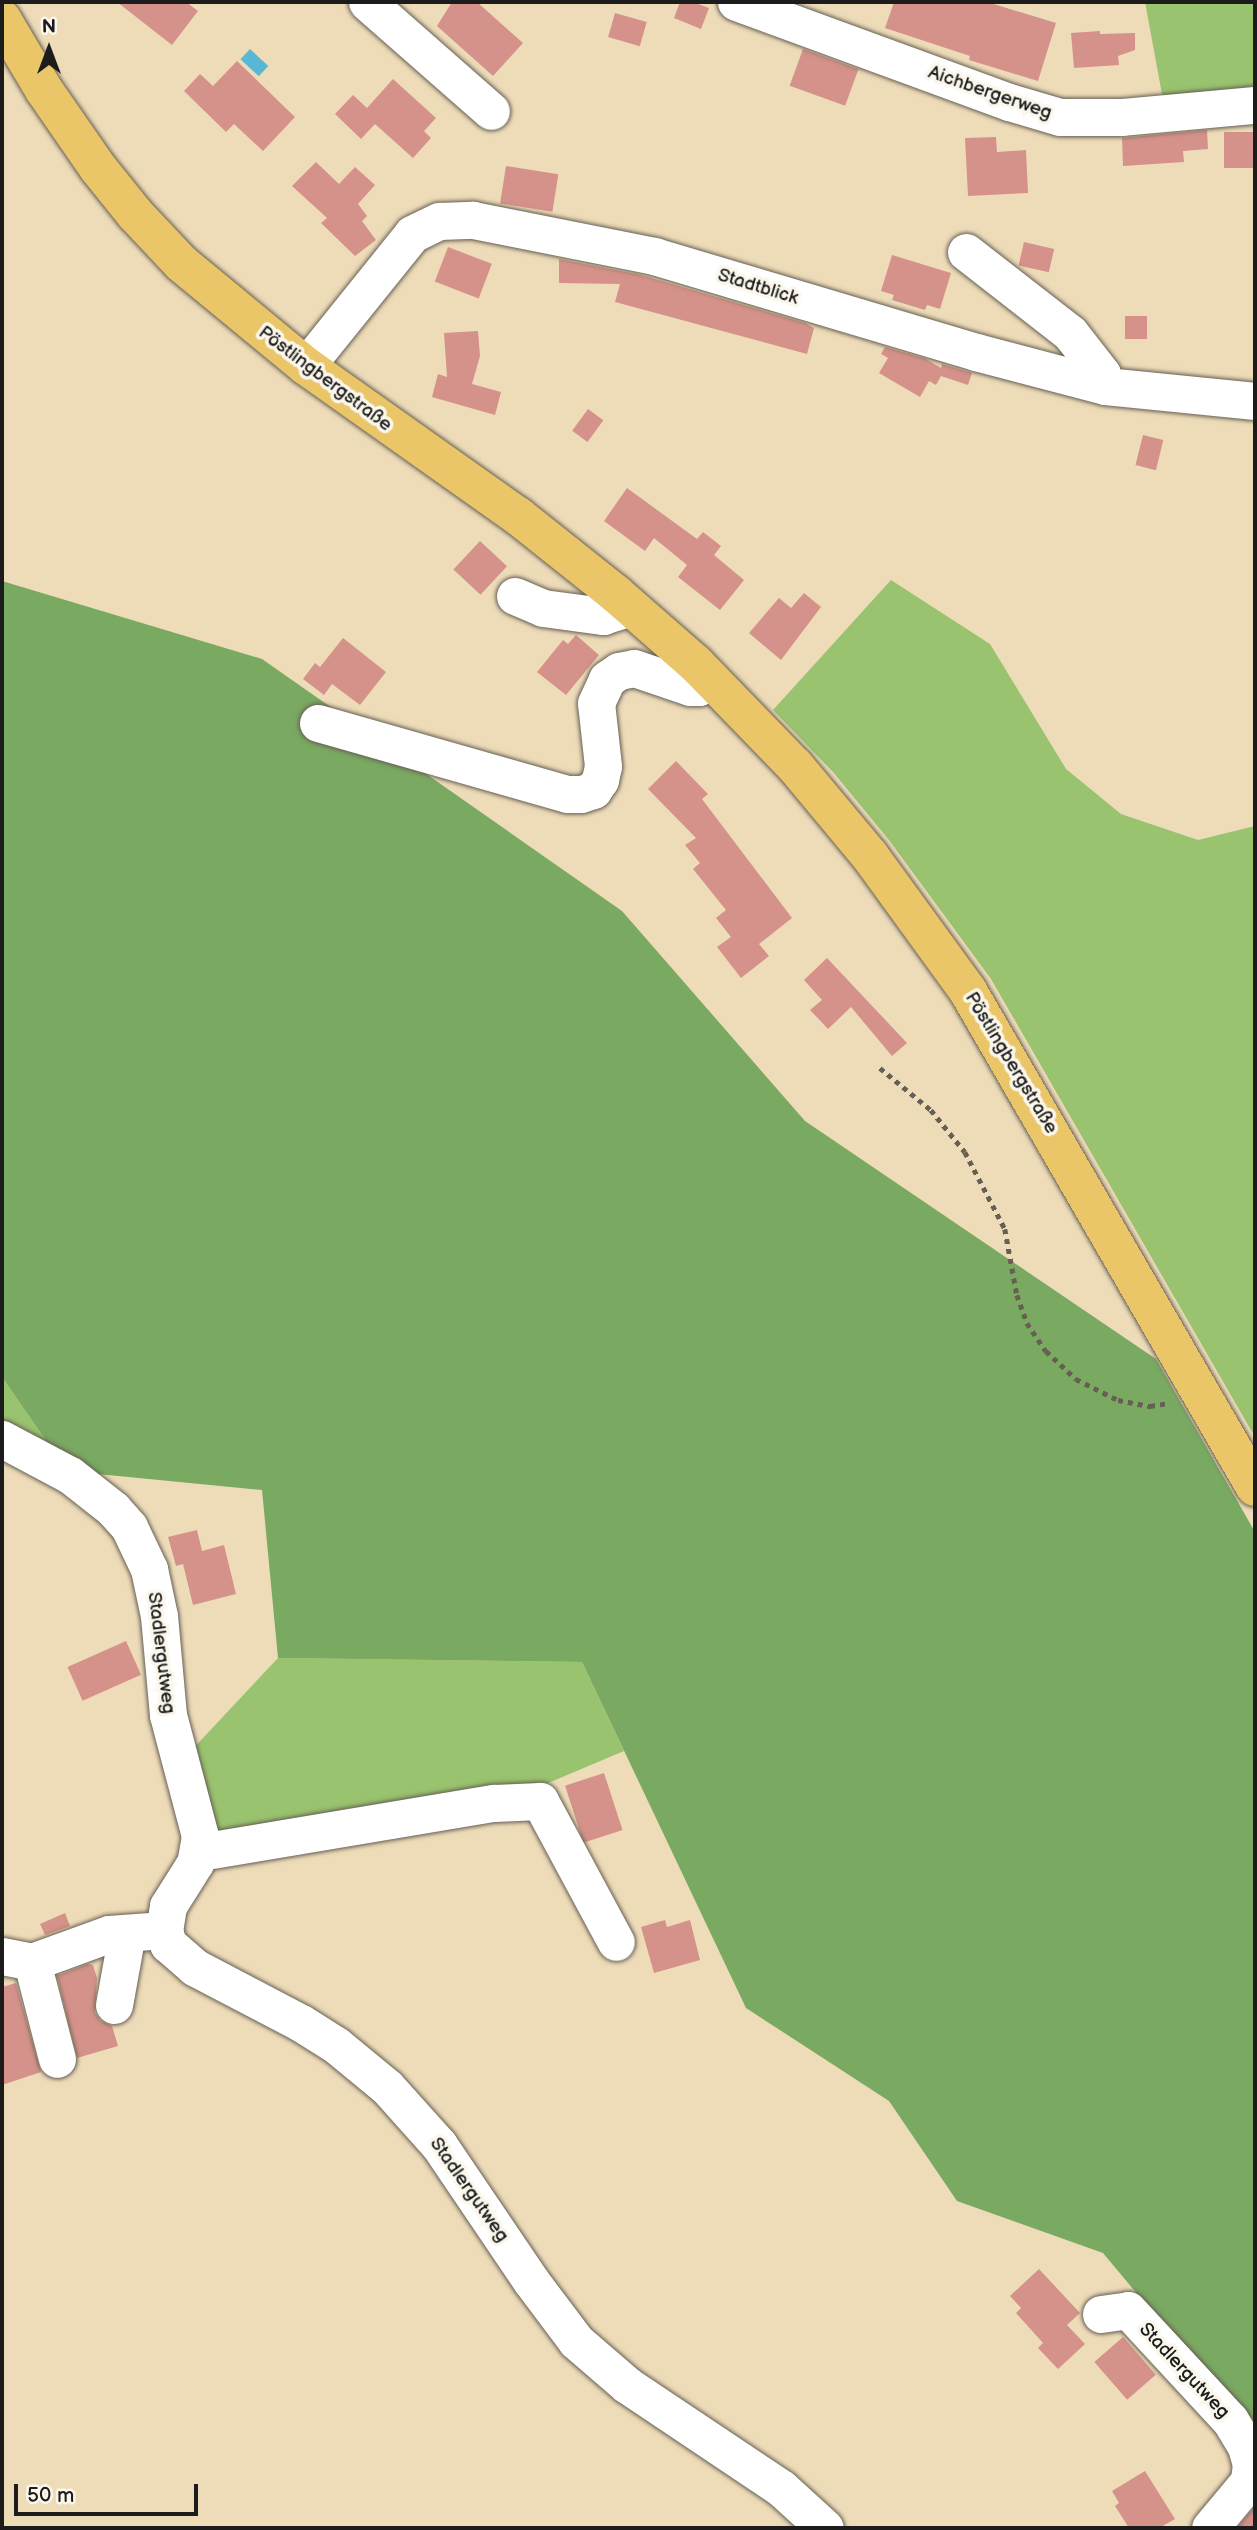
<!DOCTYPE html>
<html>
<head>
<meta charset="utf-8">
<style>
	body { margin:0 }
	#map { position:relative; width:1257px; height:2530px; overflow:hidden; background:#eedcb9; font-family:"Balsamiq Sans",sans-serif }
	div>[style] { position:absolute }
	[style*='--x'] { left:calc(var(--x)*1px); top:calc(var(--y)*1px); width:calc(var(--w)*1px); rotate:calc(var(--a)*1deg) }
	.green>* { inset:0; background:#99c36f }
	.forest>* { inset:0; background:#7aa962 }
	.water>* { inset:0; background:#57b7d5; transform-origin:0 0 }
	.building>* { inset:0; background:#d5928a; transform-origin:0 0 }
	.path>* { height:4.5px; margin-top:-2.25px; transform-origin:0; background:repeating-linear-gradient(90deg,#665f53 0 5px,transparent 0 10px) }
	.roads { filter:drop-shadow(0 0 2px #665f53) drop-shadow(0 0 2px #665f53) }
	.minor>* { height:37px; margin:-18.5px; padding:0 18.5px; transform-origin:18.5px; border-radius:18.5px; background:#fff }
	.major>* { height:38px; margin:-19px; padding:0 19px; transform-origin:19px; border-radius:19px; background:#eac669 }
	span { translate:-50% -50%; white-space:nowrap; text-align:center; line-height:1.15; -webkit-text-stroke:7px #fbf7ec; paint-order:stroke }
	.street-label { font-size:19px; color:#1c1c1c }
	.frame { position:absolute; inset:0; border:4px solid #1c1c1c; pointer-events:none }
	.north { position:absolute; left:14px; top:14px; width:70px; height:70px; -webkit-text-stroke:5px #fbf7ec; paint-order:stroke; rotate:0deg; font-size:19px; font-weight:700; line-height:28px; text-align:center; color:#1c1c1c }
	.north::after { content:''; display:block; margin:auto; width:24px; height:32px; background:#1c1c1c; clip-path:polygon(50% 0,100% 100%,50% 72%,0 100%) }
	.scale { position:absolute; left:14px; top:2484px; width:184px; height:32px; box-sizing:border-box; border:4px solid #1c1c1c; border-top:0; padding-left:9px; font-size:21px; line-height:24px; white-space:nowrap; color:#1c1c1c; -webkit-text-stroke:5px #fbf7ec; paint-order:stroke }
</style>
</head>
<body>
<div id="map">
	<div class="green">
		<div style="clip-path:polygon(1145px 2px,1255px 2px,1255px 92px,1164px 105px)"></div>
		<div style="clip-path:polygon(891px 580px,990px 644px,1066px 769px,1121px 814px,1198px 840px,1255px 826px,1255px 1437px,991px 979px,889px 840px,833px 772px,773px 710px)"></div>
		<div style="clip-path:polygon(2px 1377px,67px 1471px,2px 1433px)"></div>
		<div style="clip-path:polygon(278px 1658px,582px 1662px,624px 1751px,534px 1789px,210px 1837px,188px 1754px)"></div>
	</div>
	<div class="forest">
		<div style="clip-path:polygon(2px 581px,262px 659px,622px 911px,805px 1121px,1156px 1359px,1255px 1532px,1255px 2435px,1103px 2253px,957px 2201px,889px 2101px,746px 2008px,582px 1662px,278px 1658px,262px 1490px,67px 1471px,2px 1377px)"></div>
	</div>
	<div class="water">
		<div style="left:250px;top:49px;width:25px;height:14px;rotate:43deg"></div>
	</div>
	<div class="building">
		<div style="clip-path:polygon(117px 2px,186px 2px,198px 11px,172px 45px)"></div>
		<div style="clip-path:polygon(452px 2px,477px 2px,523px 43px,493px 76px,437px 26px)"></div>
		<div style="clip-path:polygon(680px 2px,693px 2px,709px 8px,701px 29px,674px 18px)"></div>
		<div style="clip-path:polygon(894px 2px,987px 2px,1056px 23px,1038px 81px,969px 60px,970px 56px,885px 28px)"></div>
		<div style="left:615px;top:13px;width:33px;height:25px;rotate:16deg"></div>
		<div style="clip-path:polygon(1100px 31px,1100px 34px,1135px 33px,1135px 50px,1118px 56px,1119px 65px,1074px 68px,1071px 33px)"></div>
		<div style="left:803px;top:49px;width:59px;height:39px;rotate:20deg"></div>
		<div style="clip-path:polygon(237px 61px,295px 117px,263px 151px,234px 124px,226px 132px,184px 91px,200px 74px,213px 86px)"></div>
		<div style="clip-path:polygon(393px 79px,436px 118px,424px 131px,431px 138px,413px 158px,375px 124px,361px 139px,335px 114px,353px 95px,367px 108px)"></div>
		<div style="clip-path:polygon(1207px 130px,1208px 149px,1183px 151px,1184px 162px,1123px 166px,1122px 138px)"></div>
		<div style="left:1255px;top:132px;width:36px;height:31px;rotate:90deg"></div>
		<div style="clip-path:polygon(996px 137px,997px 152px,1026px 150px,1028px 193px,968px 196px,965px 138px)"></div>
		<div style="clip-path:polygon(316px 162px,339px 184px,355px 167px,375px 185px,358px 204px,367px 216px,362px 221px,376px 240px,355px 256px,321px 223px,327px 218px,292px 186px)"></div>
		<div style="left:506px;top:166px;width:53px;height:38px;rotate:9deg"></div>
		<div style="left:1024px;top:242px;width:31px;height:24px;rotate:13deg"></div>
		<div style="left:448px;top:247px;width:47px;height:37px;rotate:21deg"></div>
		<div style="clip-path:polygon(892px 255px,951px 273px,940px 309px,927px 305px,925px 310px,892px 300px,894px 295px,881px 291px)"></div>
		<div style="clip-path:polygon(559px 259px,641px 275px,805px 323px,814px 328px,807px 354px,615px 302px,620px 284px,559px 283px)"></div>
		<div style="left:1125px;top:316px;width:22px;height:23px"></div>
		<div style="clip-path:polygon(478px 331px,480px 356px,472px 384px,501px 392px,495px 415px,432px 397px,438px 374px,447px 377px,444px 333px)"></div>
		<div style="clip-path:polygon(885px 347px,926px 359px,941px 368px,942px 364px,972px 373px,968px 385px,941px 376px,936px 385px,929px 381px,920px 397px,879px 373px,888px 358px,881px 354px)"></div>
		<div style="left:588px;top:409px;width:19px;height:27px;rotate:36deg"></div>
		<div style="left:1143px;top:435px;width:21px;height:31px;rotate:14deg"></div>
		<div style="clip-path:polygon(627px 488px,697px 539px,703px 532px,721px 546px,714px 555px,744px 580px,720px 610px,678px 577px,687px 565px,654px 538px,645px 551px,604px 521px)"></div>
		<div style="left:480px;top:541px;width:37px;height:39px;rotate:43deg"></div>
		<div style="clip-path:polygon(804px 593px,821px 607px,781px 660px,749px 633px,779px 598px,791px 608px)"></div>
		<div style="clip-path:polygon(576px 635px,599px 655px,566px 695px,537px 672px,563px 640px,568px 644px)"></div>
		<div style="clip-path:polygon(343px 638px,386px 672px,360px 705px,332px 684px,324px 695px,303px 679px,315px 663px,320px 667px)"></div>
		<div style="clip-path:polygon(676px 761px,708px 794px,702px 799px,792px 918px,759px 944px,769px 956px,741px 978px,717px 947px,731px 937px,716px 918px,726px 910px,693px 869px,700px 863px,685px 845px,696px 838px,648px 789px)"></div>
		<div style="clip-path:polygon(827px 958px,907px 1043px,892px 1056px,851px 1007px,828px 1029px,810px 1010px,822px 1000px,804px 980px)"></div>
		<div style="clip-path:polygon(197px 1530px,202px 1551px,224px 1545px,236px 1594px,193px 1605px,183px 1564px,176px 1566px,168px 1537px)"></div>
		<div style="left:126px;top:1641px;width:37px;height:64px;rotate:66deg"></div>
		<div style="left:604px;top:1773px;width:60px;height:41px;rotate:72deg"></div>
		<div style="clip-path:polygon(65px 1913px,70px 1926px,45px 1935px,40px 1924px)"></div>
		<div style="clip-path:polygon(665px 1920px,667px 1927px,690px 1920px,700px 1960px,654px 1973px,641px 1927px)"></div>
		<div style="clip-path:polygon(87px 1964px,93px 1965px,97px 1978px,95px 2013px,101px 2021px,112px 2026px,118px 2046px,77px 2058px,57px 1976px)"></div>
		<div style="clip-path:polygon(16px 1983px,41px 2072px,2px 2085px,2px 1987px)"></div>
		<div style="clip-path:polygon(1039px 2269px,1080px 2313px,1067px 2325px,1085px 2344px,1058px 2369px,1038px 2348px,1043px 2343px,1016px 2313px,1021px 2308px,1010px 2296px)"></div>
		<div style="left:1123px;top:2337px;width:50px;height:38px;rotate:49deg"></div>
		<div style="clip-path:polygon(1145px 2471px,1175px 2519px,1159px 2528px,1129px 2528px,1115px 2506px,1119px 2503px,1112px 2491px)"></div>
		<div style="clip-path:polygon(1255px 2506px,1255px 2528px,1237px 2528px)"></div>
	</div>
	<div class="path">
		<div style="--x:880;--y:1068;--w:66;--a:39.5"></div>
		<div style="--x:931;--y:1110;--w:54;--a:51"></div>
		<div style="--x:965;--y:1152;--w:87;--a:62.5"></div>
		<div style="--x:1005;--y:1229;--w:67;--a:79.7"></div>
		<div style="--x:1017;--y:1295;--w:30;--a:70"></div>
		<div style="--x:1027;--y:1323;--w:34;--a:56"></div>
		<div style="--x:1046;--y:1351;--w:41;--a:43"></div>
		<div style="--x:1076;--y:1379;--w:47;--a:26.6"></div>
		<div style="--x:1118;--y:1400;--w:33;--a:11"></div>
		<div style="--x:1150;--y:1406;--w:20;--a:-9"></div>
	</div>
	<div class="roads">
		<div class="minor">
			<div style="--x:367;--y:2;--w:165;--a:41.3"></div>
			<div style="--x:736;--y:2;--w:291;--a:20.1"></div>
			<div style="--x:1009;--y:102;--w:53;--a:16.4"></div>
			<div style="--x:1060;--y:117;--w:62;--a:0"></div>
			<div style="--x:1122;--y:117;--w:134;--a:-5.2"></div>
			<div style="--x:966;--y:252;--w:132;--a:37.9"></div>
			<div style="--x:1070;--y:333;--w:52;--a:52"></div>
			<div style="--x:1102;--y:374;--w:12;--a:76"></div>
			<div style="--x:306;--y:366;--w:169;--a:-51.2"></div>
			<div style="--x:412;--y:234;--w:30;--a:-26"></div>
			<div style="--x:439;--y:221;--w:34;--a:-2"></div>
			<div style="--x:473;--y:220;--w:185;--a:11.2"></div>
			<div style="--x:654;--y:256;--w:336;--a:16.6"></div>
			<div style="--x:976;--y:352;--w:133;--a:14.8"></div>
			<div style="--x:1105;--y:386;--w:151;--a:5.7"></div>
			<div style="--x:515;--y:596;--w:30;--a:23"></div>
			<div style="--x:543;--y:608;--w:61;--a:7.6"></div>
			<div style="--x:603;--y:616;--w:28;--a:-18"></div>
			<div style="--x:318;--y:723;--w:259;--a:15.9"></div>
			<div style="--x:567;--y:794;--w:14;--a:0"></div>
			<div style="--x:581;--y:794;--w:13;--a:-18"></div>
			<div style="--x:593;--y:790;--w:12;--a:-55"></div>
			<div style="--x:600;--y:780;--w:14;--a:-78"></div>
			<div style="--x:603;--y:766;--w:63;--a:-96.3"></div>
			<div style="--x:596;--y:703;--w:26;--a:-65"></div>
			<div style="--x:607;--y:679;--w:14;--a:-34"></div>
			<div style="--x:619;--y:671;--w:15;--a:-11"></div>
			<div style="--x:634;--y:668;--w:59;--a:18.7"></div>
			<div style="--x:690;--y:687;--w:9;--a:0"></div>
			<div style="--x:699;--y:687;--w:14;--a:-34"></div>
			<div style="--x:2;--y:1439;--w:77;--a:27.9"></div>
			<div style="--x:70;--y:1475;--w:55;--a:38.3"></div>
			<div style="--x:113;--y:1509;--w:24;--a:48"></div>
			<div style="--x:129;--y:1527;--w:47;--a:64.5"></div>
			<div style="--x:149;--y:1569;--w:48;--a:78"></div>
			<div style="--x:159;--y:1616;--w:99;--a:84.8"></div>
			<div style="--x:168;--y:1715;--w:125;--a:75.2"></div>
			<div style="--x:200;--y:1836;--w:27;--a:100"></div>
			<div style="--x:195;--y:1863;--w:51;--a:122.1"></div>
			<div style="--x:168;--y:1906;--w:24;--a:99"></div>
			<div style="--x:164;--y:1930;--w:15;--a:74"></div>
			<div style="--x:168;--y:1944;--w:35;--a:41"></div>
			<div style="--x:194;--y:1967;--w:121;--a:27.6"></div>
			<div style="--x:301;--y:2023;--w:41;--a:32.2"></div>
			<div style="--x:336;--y:2045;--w:66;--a:39.5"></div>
			<div style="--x:387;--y:2087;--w:78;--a:48.1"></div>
			<div style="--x:439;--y:2145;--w:164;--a:55.9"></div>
			<div style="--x:531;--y:2281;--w:75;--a:53.1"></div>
			<div style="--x:576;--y:2341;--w:67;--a:40.8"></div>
			<div style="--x:627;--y:2385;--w:185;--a:33.8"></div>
			<div style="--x:781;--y:2488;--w:59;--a:42.3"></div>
			<div style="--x:200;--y:1852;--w:298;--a:-9.5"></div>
			<div style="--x:494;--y:1803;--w:46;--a:-2.5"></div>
			<div style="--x:540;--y:1801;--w:160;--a:61.7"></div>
			<div style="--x:2;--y:1956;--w:31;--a:11"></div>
			<div style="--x:32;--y:1962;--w:82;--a:-20"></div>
			<div style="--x:109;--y:1934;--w:55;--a:-4.2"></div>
			<div style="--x:32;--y:1962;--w:100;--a:75.5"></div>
			<div style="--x:114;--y:2005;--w:73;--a:-79.8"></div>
			<div style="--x:1101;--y:2314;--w:27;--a:-8"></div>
			<div style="--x:1128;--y:2310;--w:150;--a:47.2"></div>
			<div style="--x:1230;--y:2420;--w:31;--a:59"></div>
			<div style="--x:1246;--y:2447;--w:18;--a:74"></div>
			<div style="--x:1251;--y:2464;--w:17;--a:97"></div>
			<div style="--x:1249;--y:2481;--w:61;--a:129.7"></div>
		</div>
		<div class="major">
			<div style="--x:2;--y:19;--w:82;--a:59.4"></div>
			<div style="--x:44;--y:90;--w:95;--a:55.3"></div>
			<div style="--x:98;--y:168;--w:59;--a:51.2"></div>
			<div style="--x:135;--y:214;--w:67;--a:46.8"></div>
			<div style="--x:181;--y:263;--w:162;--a:39.5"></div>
			<div style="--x:306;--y:366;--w:260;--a:35.3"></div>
			<div style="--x:518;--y:516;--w:125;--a:38.5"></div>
			<div style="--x:616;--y:594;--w:106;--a:41.2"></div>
			<div style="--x:696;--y:664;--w:142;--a:45.9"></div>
			<div style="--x:795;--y:766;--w:117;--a:50.2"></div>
			<div style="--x:870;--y:856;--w:167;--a:54"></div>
			<div style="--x:968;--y:991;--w:573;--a:59.95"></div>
		</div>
	</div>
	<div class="street-label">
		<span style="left:990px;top:93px;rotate:19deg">Aichbergerweg</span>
		<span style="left:758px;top:287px;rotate:17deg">Stadtblick</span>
		<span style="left:325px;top:379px;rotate:37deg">Pöstlingbergstraße</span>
		<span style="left:1011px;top:1063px;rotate:59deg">Pöstlingbergstraße</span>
		<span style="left:161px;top:1653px;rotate:83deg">Stadlergutweg</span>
		<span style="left:469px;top:2190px;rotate:55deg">Stadlergutweg</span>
		<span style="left:1184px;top:2371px;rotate:47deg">Stadlergutweg</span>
	</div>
	<div class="frame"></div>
	<div class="north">N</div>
	<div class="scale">50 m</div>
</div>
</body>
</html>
